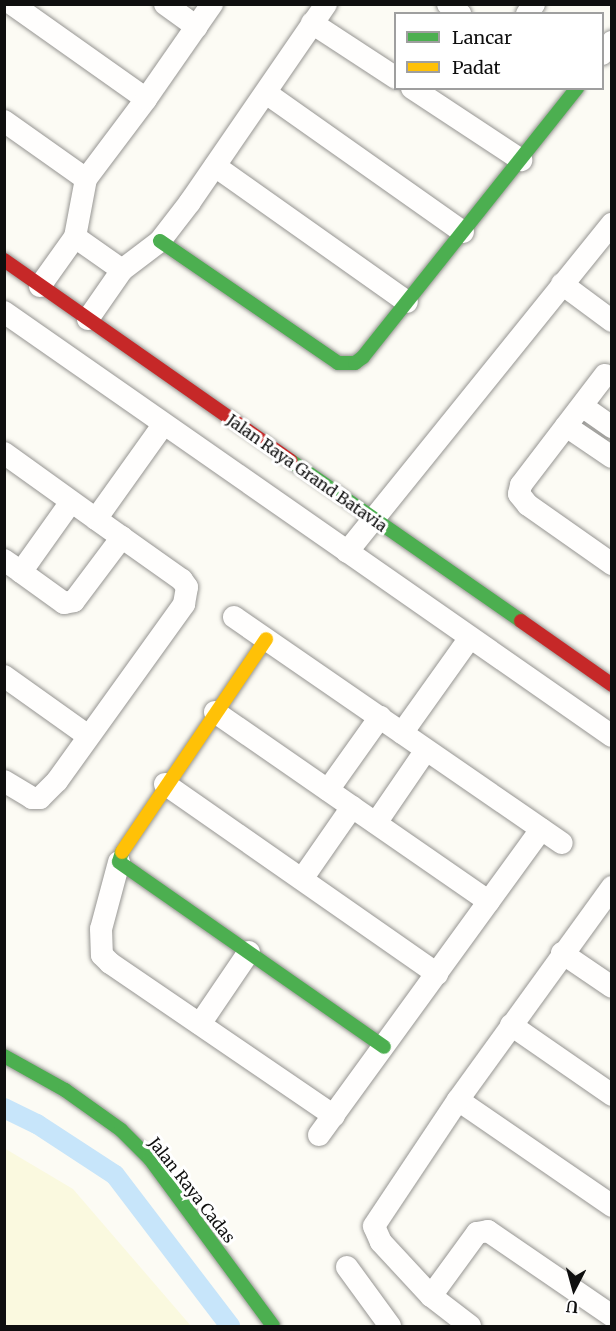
<!DOCTYPE html>
<html>
<head>
<meta charset="utf-8">
<style>
	body { margin:0 }
	#map { position:relative; width:616px; height:1331px; overflow:hidden; background:#fcfbf4; font-family:Merriweather,serif }
	div>[style] { position:absolute }
	[style*='--x'] { left:calc(var(--x)*1px); top:calc(var(--y)*1px); width:calc(var(--w)*1px); rotate:calc(var(--a)*1deg) }
	.farmland>* { inset:0; background:#faf9df }
	.canal>* { height:20px; margin:-10px; padding:0 10px; transform-origin:10px; border-radius:10px; background:#c7e5fa }
	.roads { filter:drop-shadow(0 0 2px #969592) drop-shadow(0 0 2px #969592) }
	.street>* { height:22px; margin:-11px; padding:0 11px; transform-origin:11px; border-radius:11px; background:#fffefd }
	.fast>* { height:14px; margin:-7px; padding:0 7px; transform-origin:7px; border-radius:7px; background:#4caf50 }
	.slow>* { height:14px; margin:-7px; padding:0 7px; transform-origin:7px; border-radius:7px; background:#ffc107 }
	.jam>* { height:14px; margin:-7px; padding:0 7px; transform-origin:7px; border-radius:7px; background:#c62828 }
	span { translate:-50% -50%; white-space:nowrap; text-align:center; line-height:1.15; -webkit-text-stroke:6px #fff; paint-order:stroke }
	.street-label { font-size:16px; color:#0f0f0f }
	.frame { position:absolute; inset:0; border:6px solid #0f0f0f; pointer-events:none }
	.legend { position:absolute; left:394px; top:12px; width:210px; height:78px; box-sizing:border-box; background:#fff; border:2px solid #9f9f9f; margin:0; padding:8px 10px; list-style:none; font-size:18px; color:#0f0f0f }
	.legend li { display:flex; align-items:center; gap:12px; height:30px }
	.legend b { width:30px; border:2px solid #9f9f9f }
	.north { position:absolute; left:544px; top:1259px; width:60px; height:60px; -webkit-text-stroke:4px #fff; paint-order:stroke; rotate:186deg; font-size:16px; font-weight:700; line-height:24px; text-align:center; color:#0f0f0f }
	.north::after { content:''; display:block; margin:auto; width:21px; height:27px; background:#0f0f0f; clip-path:polygon(50% 0,100% 100%,50% 72%,0 100%) }
</style>
</head>
<body>
<div id="map">
	<div class="farmland">
		<div style="clip-path:polygon(4px 1148px,73px 1189px,191px 1326px,5px 1326px)"></div>
	</div>
	<div class="canal">
		<div style="--x:4;--y:1108;--w:37;--a:26"></div>
		<div style="--x:37;--y:1124;--w:93;--a:33.2"></div>
		<div style="--x:115;--y:1175;--w:190;--a:52.7"></div>
	</div>
	<div class="roads">
		<div class="street">
			<div style="--x:12;--y:4;--w:164;--a:35.3"></div>
			<div style="--x:165;--y:4;--w:39;--a:36"></div>
			<div style="--x:448;--y:4;--w:16;--a:40"></div>
			<div style="--x:527;--y:14;--w:12;--a:-55"></div>
			<div style="--x:312;--y:23;--w:100;--a:33.2"></div>
			<div style="--x:602;--y:54;--w:16;--a:-50"></div>
			<div style="--x:412;--y:88;--w:131;--a:33.4"></div>
			<div style="--x:266;--y:93;--w:241;--a:35.2"></div>
			<div style="--x:4;--y:121;--w:100;--a:35.3"></div>
			<div style="--x:215;--y:166;--w:235;--a:35.3"></div>
			<div style="--x:122;--y:270;--w:57;--a:-144.9"></div>
			<div style="--x:75;--y:237;--w:59;--a:-79.3"></div>
			<div style="--x:86;--y:179;--w:100;--a:-53.1"></div>
			<div style="--x:146;--y:99;--w:116;--a:-55.2"></div>
			<div style="--x:562;--y:284;--w:62;--a:36.5"></div>
			<div style="--x:40;--y:286;--w:60;--a:-54.5"></div>
			<div style="--x:4;--y:312;--w:741;--a:34.89"></div>
			<div style="--x:88;--y:319;--w:60;--a:-55.2"></div>
			<div style="--x:122;--y:270;--w:48;--a:-37.3"></div>
			<div style="--x:160;--y:241;--w:49;--a:-52.4"></div>
			<div style="--x:190;--y:202;--w:240;--a:-55.5"></div>
			<div style="--x:605;--y:375;--w:138;--a:127.4"></div>
			<div style="--x:521;--y:485;--w:9;--a:103"></div>
			<div style="--x:519;--y:494;--w:14;--a:51"></div>
			<div style="--x:528;--y:505;--w:103;--a:35.1"></div>
			<div style="--x:582;--y:406;--w:37;--a:35"></div>
			<div style="--x:566;--y:426;--w:55;--a:34"></div>
			<div style="--x:4;--y:453;--w:113;--a:35.7"></div>
			<div style="--x:347;--y:552;--w:422;--a:-51.1"></div>
			<div style="--x:4;--y:560;--w:21;--a:35"></div>
			<div style="--x:21;--y:572;--w:86;--a:-54.5"></div>
			<div style="--x:21;--y:572;--w:53;--a:35.8"></div>
			<div style="--x:64;--y:603;--w:10;--a:-11"></div>
			<div style="--x:74;--y:601;--w:80;--a:-53.1"></div>
			<div style="--x:234;--y:617;--w:398;--a:34.6"></div>
			<div style="--x:4;--y:676;--w:103;--a:35.5"></div>
			<div style="--x:215;--y:712;--w:333;--a:34.7"></div>
			<div style="--x:402;--y:733;--w:115;--a:-54.5"></div>
			<div style="--x:4;--y:781;--w:33;--a:31"></div>
			<div style="--x:32;--y:798;--w:8;--a:0"></div>
			<div style="--x:40;--y:798;--w:24;--a:-45"></div>
			<div style="--x:57;--y:781;--w:218;--a:-54.3"></div>
			<div style="--x:184;--y:604;--w:17;--a:-80"></div>
			<div style="--x:187;--y:587;--w:9;--a:-126"></div>
			<div style="--x:182;--y:580;--w:105;--a:-144.7"></div>
			<div style="--x:96;--y:519;--w:115;--a:-54.5"></div>
			<div style="--x:165;--y:784;--w:332;--a:34.9"></div>
			<div style="--x:328;--y:790;--w:90;--a:-54.5"></div>
			<div style="--x:376;--y:823;--w:88;--a:-55.6"></div>
			<div style="--x:119;--y:862;--w:69;--a:105"></div>
			<div style="--x:101;--y:929;--w:26;--a:88"></div>
			<div style="--x:102;--y:955;--w:11;--a:45"></div>
			<div style="--x:110;--y:963;--w:271;--a:34.3"></div>
			<div style="--x:302;--y:879;--w:88;--a:-55.2"></div>
			<div style="--x:562;--y:953;--w:60;--a:34.2"></div>
			<div style="--x:200;--y:1024;--w:87;--a:-55.8"></div>
			<div style="--x:511;--y:1025;--w:123;--a:34.7"></div>
			<div style="--x:458;--y:1100;--w:187;--a:34.5"></div>
			<div style="--x:319;--y:1135;--w:378;--a:-54"></div>
			<div style="--x:347;--y:1267;--w:73;--a:53.9"></div>
			<div style="--x:431;--y:1296;--w:78;--a:-53.9"></div>
			<div style="--x:477;--y:1233;--w:11;--a:-10"></div>
			<div style="--x:488;--y:1231;--w:150;--a:34.4"></div>
			<div style="--x:470;--y:1326;--w:49;--a:-142.4"></div>
			<div style="--x:431;--y:1296;--w:74;--a:-132.8"></div>
			<div style="--x:381;--y:1242;--w:17;--a:-114"></div>
			<div style="--x:374;--y:1226;--w:151;--a:-56.3"></div>
			<div style="--x:458;--y:1100;--w:263;--a:-54.1"></div>
		</div>
		<div class="fast">
			<div style="--x:160;--y:241;--w:216;--a:34.4"></div>
			<div style="--x:338;--y:363;--w:17;--a:0"></div>
			<div style="--x:355;--y:363;--w:10;--a:-37"></div>
			<div style="--x:363;--y:357;--w:344;--a:-51.5"></div>
			<div style="--x:291;--y:461;--w:280;--a:34.8"></div>
			<div style="--x:122;--y:852;--w:10;--a:107"></div>
			<div style="--x:119;--y:862;--w:323;--a:34.9"></div>
			<div style="--x:4;--y:1056;--w:70;--a:29.1"></div>
			<div style="--x:65;--y:1090;--w:69;--a:35.5"></div>
			<div style="--x:121;--y:1130;--w:41;--a:45"></div>
			<div style="--x:150;--y:1159;--w:207;--a:53.6"></div>
		</div>
		<div class="slow">
			<div style="--x:122;--y:852;--w:257;--a:-55.9"></div>
		</div>
		<div class="jam">
			<div style="--x:4;--y:260;--w:350;--a:35"></div>
			<div style="--x:521;--y:621;--w:111;--a:35.1"></div>
		</div>
	</div>
	<div class="street-label">
		<span style="left:307px;top:473px;rotate:35deg">Jalan Raya Grand Batavia</span>
		<span style="left:192px;top:1190px;rotate:52deg">Jalan Raya Cadas</span>
	</div>
	<div class="frame"></div>
	<ul class="legend">
	<li><b style="height:8px;background:#4caf50"></b>Lancar</li>
	<li><b style="height:8px;background:#ffc107"></b>Padat</li>
	</ul>
	<div class="north">U</div>
</div>
</body>
</html>
